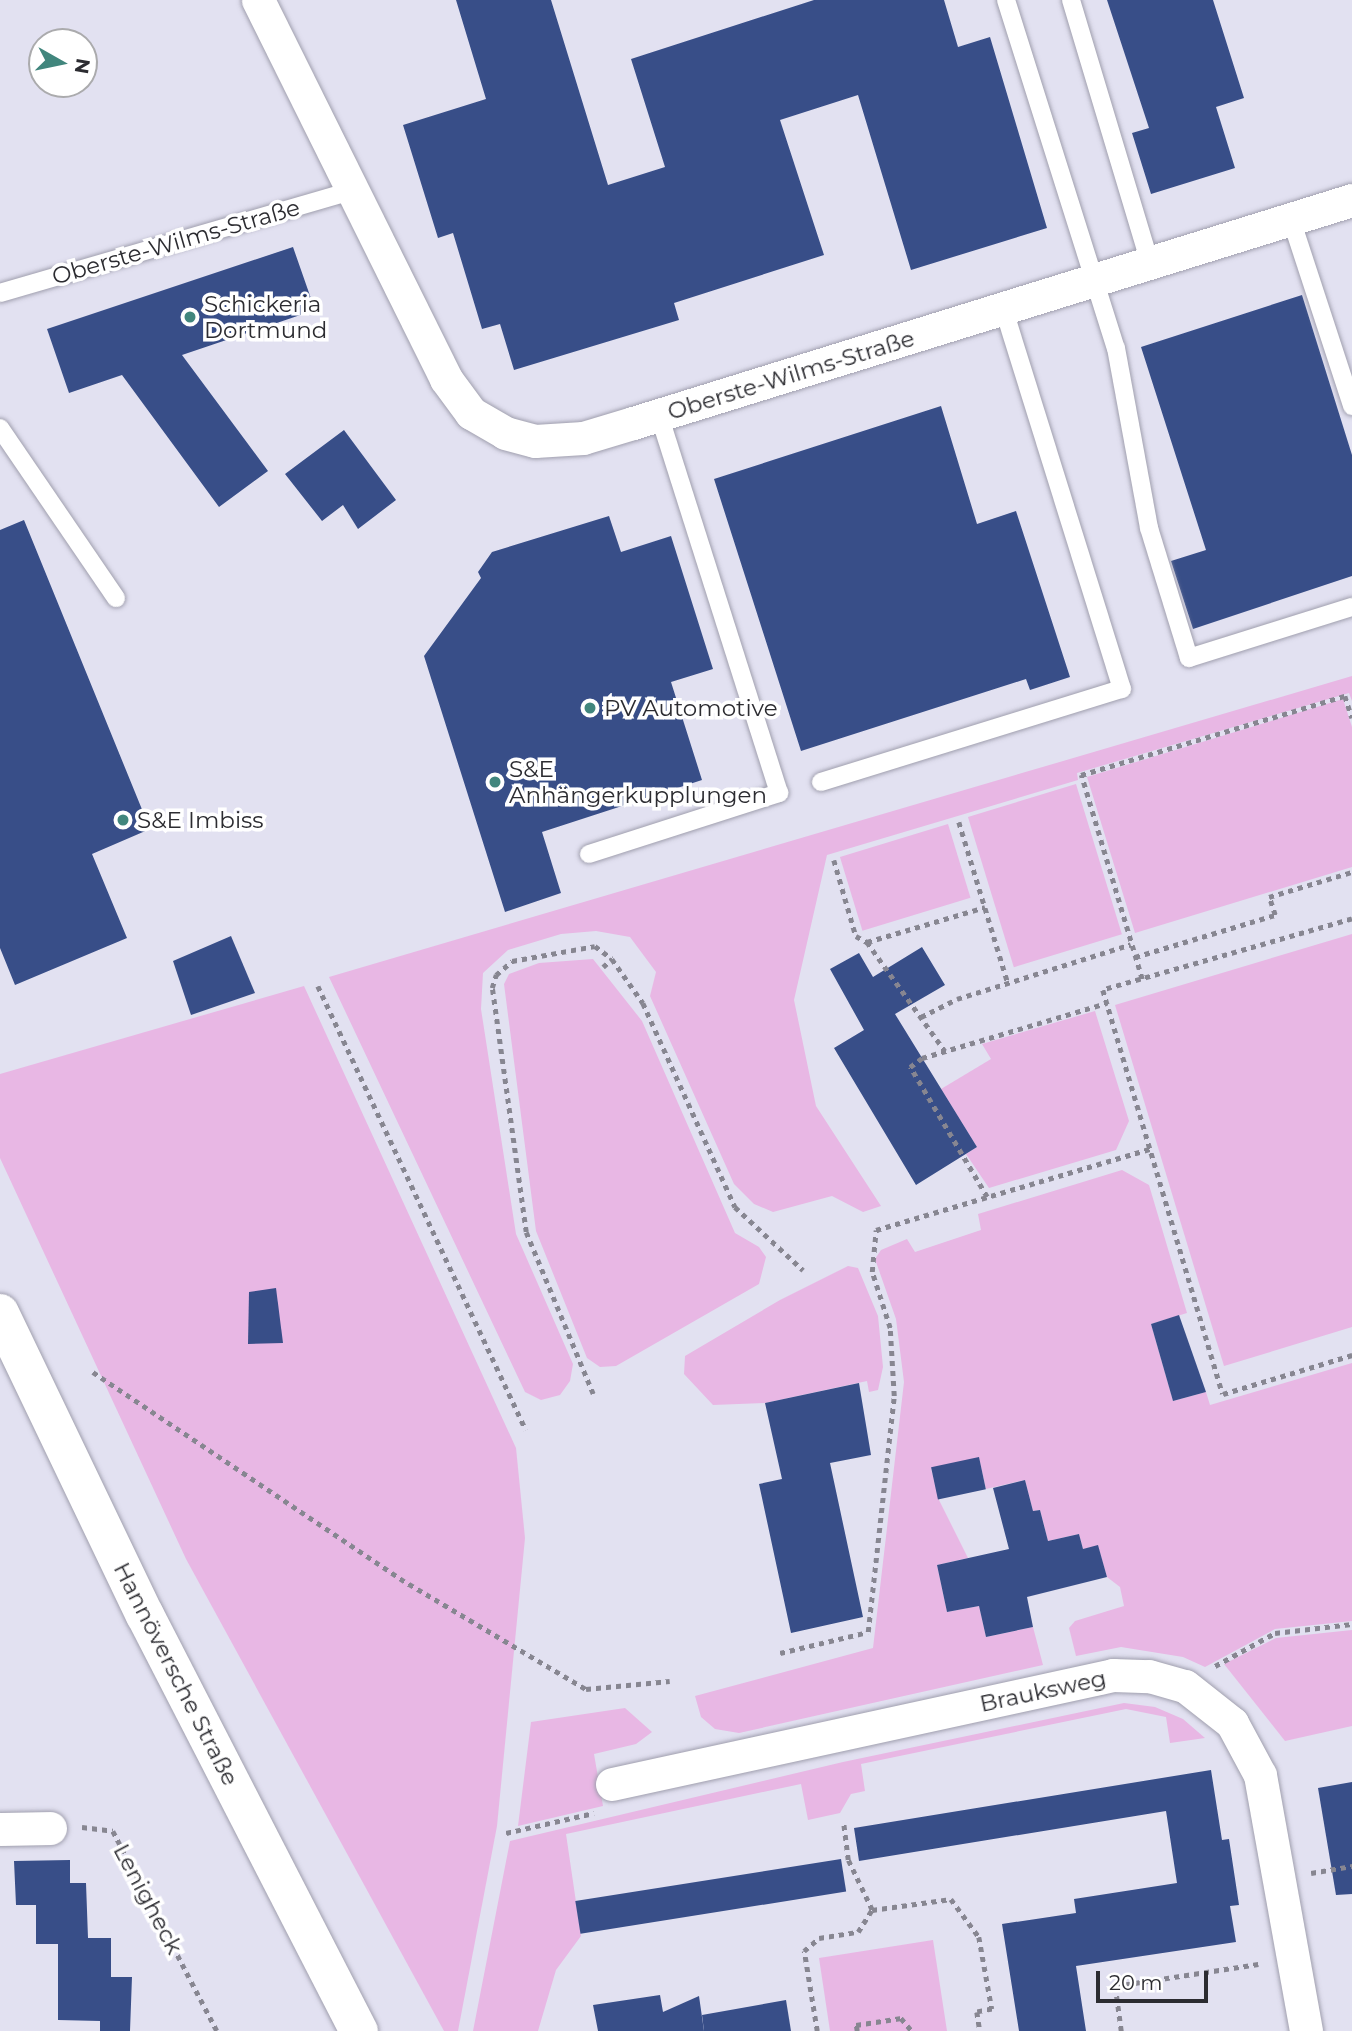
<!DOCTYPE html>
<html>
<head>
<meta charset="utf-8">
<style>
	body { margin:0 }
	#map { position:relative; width:1352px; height:2031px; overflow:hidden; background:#e2e1f1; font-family:Montserrat,sans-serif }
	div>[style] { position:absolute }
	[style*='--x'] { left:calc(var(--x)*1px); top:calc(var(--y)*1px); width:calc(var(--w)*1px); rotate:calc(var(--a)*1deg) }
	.green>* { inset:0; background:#e8b7e4; transform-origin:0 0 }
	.building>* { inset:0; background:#384e88; transform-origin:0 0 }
	.path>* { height:4.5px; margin-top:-2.25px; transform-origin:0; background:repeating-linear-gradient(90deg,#878691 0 5px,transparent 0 10px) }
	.roads { filter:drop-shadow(0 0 2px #a09fae) drop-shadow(0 0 2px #a09fae) }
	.service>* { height:18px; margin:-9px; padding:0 9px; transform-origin:9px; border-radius:9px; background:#fff }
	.minor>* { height:33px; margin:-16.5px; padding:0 16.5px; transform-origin:16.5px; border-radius:16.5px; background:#fff }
	.secondary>* { height:38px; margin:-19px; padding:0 19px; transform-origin:19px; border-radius:19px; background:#fff }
	.dots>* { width:19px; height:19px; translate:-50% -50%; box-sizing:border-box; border:4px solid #fff; border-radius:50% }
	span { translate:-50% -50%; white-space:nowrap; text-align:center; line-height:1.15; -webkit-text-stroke:7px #fff; paint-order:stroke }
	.street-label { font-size:23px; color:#2c2c31 }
	.poi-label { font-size:23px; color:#2c2c31 }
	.left { translate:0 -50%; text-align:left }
	.north { position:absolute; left:28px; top:28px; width:70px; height:70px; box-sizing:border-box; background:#fff; border:2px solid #ababad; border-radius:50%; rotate:99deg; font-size:19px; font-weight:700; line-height:28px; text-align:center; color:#2c2c31 }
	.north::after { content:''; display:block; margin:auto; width:24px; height:32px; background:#41867d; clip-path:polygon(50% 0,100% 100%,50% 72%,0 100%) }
	.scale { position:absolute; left:1096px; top:1971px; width:112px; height:32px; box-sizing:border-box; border:4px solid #2c2c31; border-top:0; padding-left:9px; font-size:21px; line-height:24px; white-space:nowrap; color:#2c2c31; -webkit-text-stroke:5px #fff; paint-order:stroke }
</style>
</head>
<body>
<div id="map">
	<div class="green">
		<div style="clip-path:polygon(1352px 676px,1352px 701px,1349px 693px,1077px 773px,1078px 780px,827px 855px,794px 1000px,816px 1106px,881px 1206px,863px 1212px,832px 1196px,773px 1212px,754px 1204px,734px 1184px,650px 996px,656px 972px,630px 937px,596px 931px,561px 934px,508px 950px,483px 973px,481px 1009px,516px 1234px,573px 1364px,570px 1381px,560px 1395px,541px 1400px,525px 1392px,329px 977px)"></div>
		<div style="clip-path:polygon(1343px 699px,1352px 727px,1352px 867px,1135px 933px,1087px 777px)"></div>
		<div style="left:1076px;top:784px;width:157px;height:113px;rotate:73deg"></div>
		<div style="left:948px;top:824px;width:77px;height:113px;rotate:73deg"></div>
		<div style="clip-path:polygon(1352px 934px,1352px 1327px,1224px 1366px,1115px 1005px)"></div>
		<div style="clip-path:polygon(593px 959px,642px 1021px,735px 1233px,759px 1247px,766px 1257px,759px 1284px,616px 1366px,600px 1367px,587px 1358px,536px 1231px,504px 984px,509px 974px,539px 963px)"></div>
		<div style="clip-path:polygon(304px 986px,516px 1448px,525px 1538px,497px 1826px,458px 2031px,444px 2031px,186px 1559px,0 1158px,0 1074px)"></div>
		<div style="clip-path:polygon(1095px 1011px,1129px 1121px,1116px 1150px,989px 1188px,966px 1154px,977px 1147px,941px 1089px,991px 1059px,982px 1044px)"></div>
		<div style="clip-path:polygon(1122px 1170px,1149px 1185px,1187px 1313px,1151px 1324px,1173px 1401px,1206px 1392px,1210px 1405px,1352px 1363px,1352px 1621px,1275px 1629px,1205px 1667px,1183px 1657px,1121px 1647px,1076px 1656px,1069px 1628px,1075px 1621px,1124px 1606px,1120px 1587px,1107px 1577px,1098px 1546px,1083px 1549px,1079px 1534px,1048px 1541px,1040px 1510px,1033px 1511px,1025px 1480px,986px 1489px,979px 1458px,931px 1469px,939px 1500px,968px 1558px,937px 1565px,947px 1612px,979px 1606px,986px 1637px,1033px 1627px,1043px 1665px,739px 1733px,715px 1729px,701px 1717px,695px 1696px,873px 1648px,904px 1382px,896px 1319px,875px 1259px,881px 1250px,907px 1239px,915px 1252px,981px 1230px,978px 1214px)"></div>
		<div style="clip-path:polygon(848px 1266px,858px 1268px,878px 1316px,883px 1367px,878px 1390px,869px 1392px,867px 1381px,765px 1403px,713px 1405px,684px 1374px,685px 1356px,780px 1300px)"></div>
		<div style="clip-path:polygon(1352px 1630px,1352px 1726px,1285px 1741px,1224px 1664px,1276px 1638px)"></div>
		<div style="clip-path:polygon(1124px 1703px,1155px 1707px,1183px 1719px,1205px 1738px,1170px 1743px,1166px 1717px,1126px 1709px,861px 1764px,865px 1791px,851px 1794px,840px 1813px,808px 1820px,801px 1784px,566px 1834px,581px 1936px,556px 1970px,538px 2031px,473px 2031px,510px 1841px,843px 1762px)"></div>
		<div style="clip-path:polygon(625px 1708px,652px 1732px,636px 1744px,594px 1754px,603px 1806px,518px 1826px,531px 1722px)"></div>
		<div style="clip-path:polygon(933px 1940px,947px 2031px,830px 2031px,819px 1958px)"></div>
	</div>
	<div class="building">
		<div style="clip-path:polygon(456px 0,551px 0,608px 185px,665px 167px,631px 59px,814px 0,944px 0,958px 47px,990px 37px,1047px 228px,911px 270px,858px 95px,780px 120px,824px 255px,674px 303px,679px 320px,514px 370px,500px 324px,482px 329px,453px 233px,438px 238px,403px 125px,486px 99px)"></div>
		<div style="clip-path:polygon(1107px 0,1213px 0,1244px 98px,1216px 107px,1235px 168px,1151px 194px,1132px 133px,1149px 128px)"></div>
		<div style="clip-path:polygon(293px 247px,315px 310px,182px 355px,268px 471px,219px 507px,122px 375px,69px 393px,47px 329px)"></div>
		<div style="clip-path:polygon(1302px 295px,1352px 455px,1352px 576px,1193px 629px,1171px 561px,1206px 550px,1141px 347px)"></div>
		<div style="clip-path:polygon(941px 406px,977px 524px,1016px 511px,1070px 677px,1030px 690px,1026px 679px,801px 751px,714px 479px)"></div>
		<div style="clip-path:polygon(344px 430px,396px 500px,358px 529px,343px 505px,322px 521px,285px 474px)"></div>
		<div style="clip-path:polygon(609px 516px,621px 552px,671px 536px,713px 669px,671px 682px,702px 780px,542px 832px,561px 893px,505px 912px,424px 656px,481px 578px,478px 572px,492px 552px)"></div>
		<div style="clip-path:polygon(24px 520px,150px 829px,92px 854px,127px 938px,15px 985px,0 948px,0 530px)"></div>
		<div style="clip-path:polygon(231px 936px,255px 993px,191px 1015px,173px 961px)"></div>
		<div style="clip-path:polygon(922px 947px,945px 985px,895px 1014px,977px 1147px,916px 1185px,834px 1048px,864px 1030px,830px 969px,859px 953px,873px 977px)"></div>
		<div style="clip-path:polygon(276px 1288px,283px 1343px,248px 1344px,249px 1292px)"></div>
		<div style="clip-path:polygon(1179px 1315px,1206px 1392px,1173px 1401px,1151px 1324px)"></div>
		<div style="clip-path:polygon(859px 1383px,871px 1455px,830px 1463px,863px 1617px,791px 1633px,759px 1484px,782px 1479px,765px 1403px)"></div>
		<div style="left:979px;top:1457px;width:33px;height:49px;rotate:78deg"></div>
		<div style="clip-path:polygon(1025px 1480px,1033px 1511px,1040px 1510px,1048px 1541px,1079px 1534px,1083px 1549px,1098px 1545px,1107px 1577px,1027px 1597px,1033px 1627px,986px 1637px,979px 1606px,947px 1612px,937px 1565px,1009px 1549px,993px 1488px)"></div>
		<div style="clip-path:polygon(1211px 1770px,1222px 1840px,1229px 1839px,1239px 1905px,1230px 1906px,1236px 1942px,1076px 1966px,1086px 2031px,1019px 2031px,1002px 1924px,1076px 1913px,1074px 1899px,1177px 1883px,1166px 1811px,859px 1861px,854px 1828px)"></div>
		<div style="clip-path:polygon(1352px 1782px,1352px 1894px,1336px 1895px,1318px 1788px)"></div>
		<div style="left:841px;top:1859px;width:33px;height:269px;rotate:81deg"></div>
		<div style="clip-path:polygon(70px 1860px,70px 1883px,86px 1883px,88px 1938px,111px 1938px,111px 1977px,132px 1977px,130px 2031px,100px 2031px,100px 2021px,58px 2020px,58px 1944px,36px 1944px,36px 1905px,16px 1905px,14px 1861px)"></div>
		<div style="clip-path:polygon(660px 1995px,663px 2012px,699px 1996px,704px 2031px,598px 2031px,593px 2005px)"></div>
		<div style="clip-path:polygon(786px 2000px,791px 2031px,704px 2031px,702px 2015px)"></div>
	</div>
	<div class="path">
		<div style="--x:959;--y:822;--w:168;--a:73.1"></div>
		<div style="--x:834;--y:860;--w:79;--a:73.9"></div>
		<div style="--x:856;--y:936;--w:13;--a:29"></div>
		<div style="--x:867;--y:942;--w:134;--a:54.4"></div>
		<div style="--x:1352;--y:919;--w:259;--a:164.1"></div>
		<div style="--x:1103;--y:990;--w:421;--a:73.5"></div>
		<div style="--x:1223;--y:1394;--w:135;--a:-16.8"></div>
		<div style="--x:867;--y:942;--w:123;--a:-16.5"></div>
		<div style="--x:1135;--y:957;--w:146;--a:-16.7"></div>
		<div style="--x:1275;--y:915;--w:19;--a:-108"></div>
		<div style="--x:1269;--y:897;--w:87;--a:-16.8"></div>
		<div style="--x:603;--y:967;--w:12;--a:-42"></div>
		<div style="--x:1142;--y:979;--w:213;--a:-106.6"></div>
		<div style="--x:1081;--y:775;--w:276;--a:-16.7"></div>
		<div style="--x:1345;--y:696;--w:23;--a:72"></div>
		<div style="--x:318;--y:986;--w:490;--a:64.9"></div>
		<div style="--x:921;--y:1017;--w:40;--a:-26.6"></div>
		<div style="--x:957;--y:999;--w:182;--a:-17.5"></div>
		<div style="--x:987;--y:1197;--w:151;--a:-120.6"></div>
		<div style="--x:910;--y:1067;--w:15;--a:-37"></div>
		<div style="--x:922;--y:1058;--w:193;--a:-16.6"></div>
		<div style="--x:93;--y:1372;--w:381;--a:33.9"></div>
		<div style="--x:409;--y:1584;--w:206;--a:30.7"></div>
		<div style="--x:586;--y:1689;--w:84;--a:-5.4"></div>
		<div style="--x:593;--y:1394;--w:175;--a:-112.5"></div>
		<div style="--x:526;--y:1232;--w:246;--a:-97.9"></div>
		<div style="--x:492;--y:988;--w:14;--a:-73"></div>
		<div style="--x:496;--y:975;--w:21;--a:-41"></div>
		<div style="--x:512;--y:961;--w:84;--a:-10.2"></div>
		<div style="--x:595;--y:946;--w:21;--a:37"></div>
		<div style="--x:612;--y:959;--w:54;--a:54.8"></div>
		<div style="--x:643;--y:1003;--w:224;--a:65.7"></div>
		<div style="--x:735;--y:1207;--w:93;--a:42.8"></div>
		<div style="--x:780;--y:1653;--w:90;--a:-13.4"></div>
		<div style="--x:868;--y:1632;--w:237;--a:-83.7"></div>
		<div style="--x:894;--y:1396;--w:68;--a:-93.4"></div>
		<div style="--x:890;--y:1328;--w:59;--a:-107.8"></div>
		<div style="--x:872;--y:1272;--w:42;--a:-84.6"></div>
		<div style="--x:876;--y:1230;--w:286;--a:-16.5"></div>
		<div style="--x:1215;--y:1666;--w:68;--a:-28.8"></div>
		<div style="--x:1275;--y:1633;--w:78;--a:-6.7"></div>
		<div style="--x:82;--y:1827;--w:31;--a:7"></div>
		<div style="--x:113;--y:1831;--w:225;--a:62.5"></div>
		<div style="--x:506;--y:1833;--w:90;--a:-12.8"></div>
		<div style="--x:1311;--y:1873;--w:42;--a:-9.7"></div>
		<div style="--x:872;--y:1910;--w:80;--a:-7.9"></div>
		<div style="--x:951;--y:1899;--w:47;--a:53.6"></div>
		<div style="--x:979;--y:1937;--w:73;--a:79.8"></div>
		<div style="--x:992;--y:2009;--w:15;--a:169"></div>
		<div style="--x:977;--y:2012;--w:19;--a:81"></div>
		<div style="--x:817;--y:2031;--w:81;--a:-99.2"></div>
		<div style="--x:804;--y:1951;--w:20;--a:-41"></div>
		<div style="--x:819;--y:1938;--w:39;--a:-9"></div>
		<div style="--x:858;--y:1932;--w:26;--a:-58"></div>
		<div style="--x:872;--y:1910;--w:55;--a:-115.6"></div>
		<div style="--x:848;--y:1860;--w:39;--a:-97"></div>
		<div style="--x:857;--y:2031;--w:6;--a:-99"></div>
		<div style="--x:856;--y:2025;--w:46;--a:-8.8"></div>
		<div style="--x:901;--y:2018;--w:17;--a:50"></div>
		<div style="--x:1121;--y:2031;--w:45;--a:-97.6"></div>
		<div style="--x:1115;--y:1986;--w:145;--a:-8.7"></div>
	</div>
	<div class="roads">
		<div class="service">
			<div style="--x:1006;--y:0;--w:365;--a:72.5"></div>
			<div style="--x:1116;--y:348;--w:183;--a:79.6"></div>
			<div style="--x:1149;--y:528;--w:136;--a:72.9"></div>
			<div style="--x:1189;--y:658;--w:171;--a:-17.4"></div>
			<div style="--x:1071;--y:0;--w:276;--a:73.3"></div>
			<div style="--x:1291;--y:219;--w:197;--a:71.9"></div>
			<div style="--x:0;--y:293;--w:366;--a:-16.2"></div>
			<div style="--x:0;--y:428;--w:206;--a:55.7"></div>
			<div style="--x:821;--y:782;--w:315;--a:-17.2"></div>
			<div style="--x:1122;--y:689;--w:398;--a:-107.3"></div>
			<div style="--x:589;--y:854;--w:200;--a:-17.8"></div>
			<div style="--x:779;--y:793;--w:397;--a:-107.6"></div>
		</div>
		<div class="minor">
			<div style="--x:258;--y:0;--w:423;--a:63.6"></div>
			<div style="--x:446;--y:379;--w:42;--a:53.7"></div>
			<div style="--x:471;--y:413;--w:39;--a:30"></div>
			<div style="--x:505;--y:433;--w:31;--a:15"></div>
			<div style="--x:535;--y:441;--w:48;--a:-3.6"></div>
			<div style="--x:583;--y:438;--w:52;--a:-16.7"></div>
			<div style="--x:633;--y:423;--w:753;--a:-17.23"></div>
			<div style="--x:612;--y:1784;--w:513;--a:-12.27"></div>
			<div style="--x:1113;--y:1675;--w:36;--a:2"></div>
			<div style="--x:1149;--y:1676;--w:37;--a:16"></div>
			<div style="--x:1185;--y:1686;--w:60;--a:38.2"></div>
			<div style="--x:1232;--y:1723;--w:59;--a:61.7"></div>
			<div style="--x:1260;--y:1775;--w:260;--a:79.8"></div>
			<div style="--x:0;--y:1829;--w:50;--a:-1.1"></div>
		</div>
		<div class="secondary">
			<div style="--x:0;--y:1313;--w:335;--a:64.4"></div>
			<div style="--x:145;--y:1615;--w:468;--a:62.8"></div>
		</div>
	</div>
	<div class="dots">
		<div style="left:190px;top:317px;background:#41867d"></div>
		<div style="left:590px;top:708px;background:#41867d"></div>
		<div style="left:495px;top:782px;background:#41867d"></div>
		<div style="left:123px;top:820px;background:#41867d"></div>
	</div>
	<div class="street-label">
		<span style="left:176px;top:242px;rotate:-16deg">Oberste-Wilms-Straße</span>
		<span style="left:791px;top:375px;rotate:-17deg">Oberste-Wilms-Straße</span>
		<span style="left:176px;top:1674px;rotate:63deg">Hannöversche Straße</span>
		<span style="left:1043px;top:1691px;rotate:-12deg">Brauksweg</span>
		<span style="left:148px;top:1899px;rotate:62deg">Lenigheck</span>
	</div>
	<div class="poi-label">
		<span class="left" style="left:204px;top:317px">Schickeria<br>Dortmund</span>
		<span class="left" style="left:604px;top:708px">PV Automotive</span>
		<span class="left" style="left:509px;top:782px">S&amp;E<br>Anhängerkupplungen</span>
		<span class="left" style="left:137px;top:820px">S&amp;E Imbiss</span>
	</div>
	<div class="north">N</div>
	<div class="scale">20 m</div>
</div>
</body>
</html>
